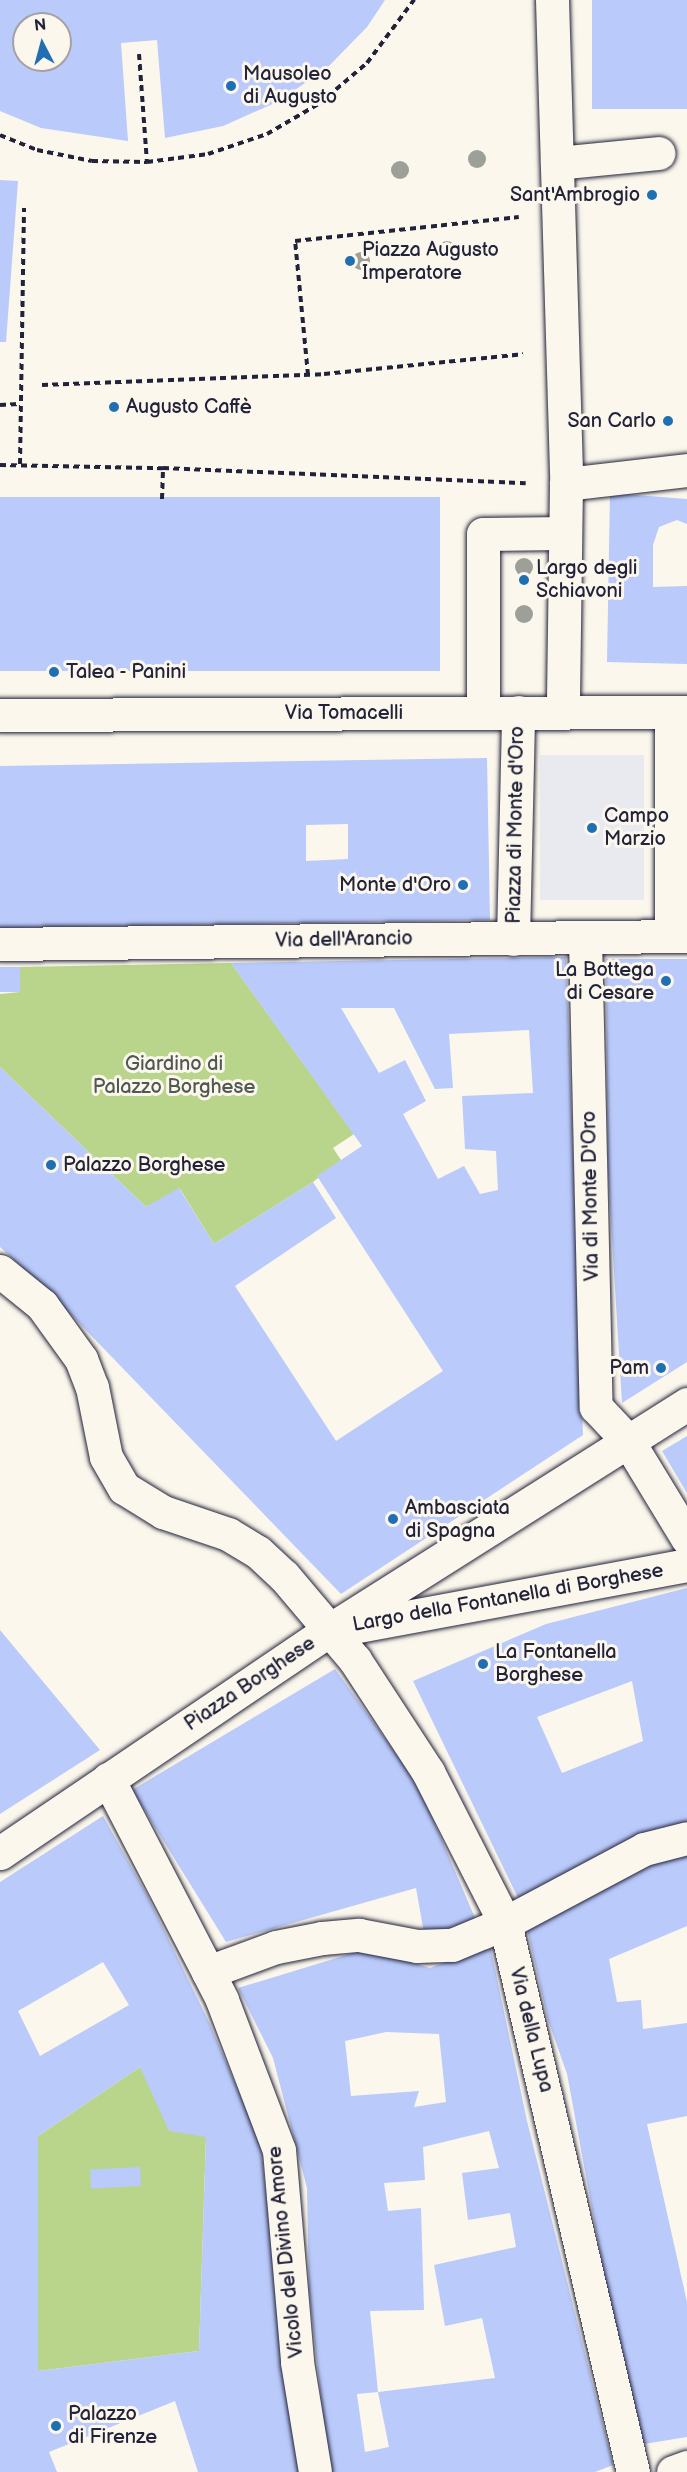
<!DOCTYPE html>
<html>
<head>
<meta charset="utf-8">
<style>
	body { margin:0 }
	#map { position:relative; width:687px; height:2472px; overflow:hidden; background:#fbf7ec; font-family:"Balsamiq Sans",sans-serif }
	div>[style] { position:absolute }
	[style*='--x'] { left:calc(var(--x)*1px); top:calc(var(--y)*1px); width:calc(var(--w)*1px); rotate:calc(var(--a)*1deg) }
	.built>* { inset:0; background:#e8eaf0; transform-origin:0 0 }
	.green>* { inset:0; background:#b9d58c }
	.building>* { inset:0; background:#bacafa; transform-origin:0 0 }
	.path>* { height:4px; margin-top:-2px; transform-origin:0; background:repeating-linear-gradient(90deg,#22223b 0 6px,transparent 0 10.5px) }
	.roads { filter:drop-shadow(0 0 2px #22223b) drop-shadow(0 0 2px #22223b) }
	.pedestrian>* { height:33px; margin:-16.5px; padding:0 16.5px; transform-origin:16.5px; border-radius:16.5px; background:#fbf7ec }
	.minor>* { height:33px; margin:-16.5px; padding:0 16.5px; transform-origin:16.5px; border-radius:16.5px; background:#fbf7ec }
	.trees>* { width:18px; height:18px; margin:-9px; border-radius:50%; background:#9ca098 }
	.dots>* { width:16px; height:16px; translate:-50% -50%; box-sizing:border-box; border:3px solid #fbf7ec; border-radius:50% }
	span { translate:-50% -50%; white-space:nowrap; text-align:center; line-height:1.15; -webkit-text-stroke:6px #fbf7ec; paint-order:stroke }
	.poi-label { font-size:20px; color:#22223b }
	.left { translate:0 -50%; text-align:left }
	.right { translate:-100% -50%; text-align:right }
	.street-label { font-size:20px; color:#22223b }
	.park-label { font-size:20px; color:#4f5853 }
	.north { position:absolute; left:12px; top:12px; width:60px; height:60px; box-sizing:border-box; background:#fbf7ec; border:2px solid #a4a2a5; border-radius:50%; rotate:354deg; font-size:16px; font-weight:700; line-height:24px; text-align:center; color:#22223b }
	.north::after { content:''; display:block; margin:auto; width:21px; height:27px; background:#1f6fb2; clip-path:polygon(50% 0,100% 100%,50% 72%,0 100%) }
</style>
</head>
<body>
<div id="map">
	<div class="built">
		<div style="left:644px;top:755px;width:145px;height:104px;rotate:90deg"></div>
	</div>
	<div class="green">
		<div style="clip-path:polygon(231px 963px,354px 1134px,333px 1148px,341px 1160px,313px 1182px,214px 1244px,180px 1189px,146px 1207px,0 1067px,0 994px,20px 992px,20px 967px)"></div>
		<div style="clip-path:polygon(140px 2067px,206px 2137px,199px 2351px,38px 2371px,38px 2136px)"></div>
	</div>
	<div class="building">
		<div style="clip-path:polygon(evenodd,0 0,385px 0,367px 27px,326px 69px,277px 102px,223px 126px,165px 138px,157px 40px,121px 43px,128px 141px,41px 128px,0 111px,0 0,24px 24px,60px 24px,60px 60px,24px 60px,24px 24px)"></div>
		<div style="left:592px;top:0;width:95px;height:109px"></div>
		<div style="clip-path:polygon(0 180px,18px 181px,6px 342px,0 342px)"></div>
		<div style="clip-path:polygon(610px 493px,687px 499px,687px 524px,677px 520px,659px 527px,653px 545px,653px 587px,687px 586px,687px 664px,607px 662px)"></div>
		<div style="left:440px;top:497px;width:174px;height:440px;rotate:90deg"></div>
		<div style="clip-path:polygon(evenodd,487px 758px,490px 920px,0 928px,0 766px,487px 758px,348px 824px,348px 859px,306px 861px,306px 825px,348px 824px)"></div>
		<div style="clip-path:polygon(evenodd,566px 957px,583px 1435px,341px 1594px,49px 1292px,0 1247px,0 1067px,146px 1207px,179px 1188px,214px 1244px,313px 1182px,336px 1218px,235px 1286px,336px 1441px,443px 1371px,317px 1176px,362px 1146px,231px 963px,566px 957px,341px 1008px,394px 1008px,435px 1089px,453px 1088px,449px 1034px,529px 1030px,533px 1093px,462px 1096px,465px 1149px,496px 1151px,498px 1190px,480px 1194px,464px 1166px,438px 1179px,403px 1114px,426px 1101px,405px 1060px,379px 1073px,341px 1008px)"></div>
		<div style="clip-path:polygon(606px 959px,687px 959px,687px 1362px,622px 1403px,608px 1172px)"></div>
		<div style="left:20px;top:967px;width:25px;height:20px;rotate:90deg"></div>
		<div style="clip-path:polygon(687px 1436px,687px 1493px,662px 1451px)"></div>
		<div style="clip-path:polygon(evenodd,687px 1588px,687px 1826px,520px 1902px,413px 1681px,546px 1624px,687px 1588px,632px 1681px,643px 1741px,562px 1773px,537px 1717px,632px 1681px)"></div>
		<div style="clip-path:polygon(0 1630px,100px 1750px,0 1814px)"></div>
		<div style="clip-path:polygon(335px 1669px,418px 1784px,478px 1925px,425px 1939px,416px 1888px,226px 1942px,132px 1790px)"></div>
		<div style="clip-path:polygon(evenodd,103px 1816px,147px 1895px,209px 2022px,261px 2144px,281px 2342px,302px 2472px,198px 2472px,175px 2401px,49px 2452px,57px 2472px,0 2472px,0 1882px,103px 1816px,103px 1962px,129px 2005px,40px 2056px,18px 2011px,103px 1962px,103px 1816px,140px 2067px,169px 2131px,206px 2137px,199px 2351px,38px 2371px,38px 2136px,140px 2067px)"></div>
		<div style="clip-path:polygon(687px 1850px,687px 1926px,609px 1959px,617px 2002px,641px 2000px,643px 2029px,687px 2023px,687px 2116px,647px 2124px,687px 2302px,687px 2437px,644px 2444px,614px 2327px,567px 2074px,548px 2020px,527px 1929px,644px 1858px)"></div>
		<div style="clip-path:polygon(evenodd,490px 1945px,527px 2121px,613px 2465px,595px 2472px,329px 2472px,309px 2290px,307px 2188px,273px 2058px,238px 1988px,366px 1949px,430px 1968px,490px 1945px,386px 2032px,439px 2034px,446px 2102px,414px 2107px,419px 2091px,351px 2096px,345px 2041px,386px 2032px,490px 1945px,489px 2131px,499px 2168px,462px 2173px,468px 2220px,510px 2213px,516px 2247px,434px 2265px,445px 2326px,482px 2318px,495px 2378px,378px 2392px,389px 2447px,365px 2452px,357px 2394px,378px 2392px,370px 2311px,424px 2310px,421px 2208px,388px 2211px,384px 2183px,425px 2180px,423px 2147px,489px 2131px)"></div>
		<div style="left:140px;top:2167px;width:19px;height:50px;rotate:87deg"></div>
	</div>
	<div class="path">
		<div style="--x:139;--y:54;--w:108;--a:85.8"></div>
		<div style="--x:0;--y:135;--w:40;--a:22"></div>
		<div style="--x:37;--y:150;--w:56;--a:11.3"></div>
		<div style="--x:92;--y:161;--w:55;--a:1"></div>
		<div style="--x:147;--y:162;--w:62;--a:-7.5"></div>
		<div style="--x:208;--y:154;--w:62;--a:-18.7"></div>
		<div style="--x:267;--y:134;--w:61;--a:-30.3"></div>
		<div style="--x:320;--y:103;--w:62;--a:-40.4"></div>
		<div style="--x:367;--y:63;--w:79;--a:-53.3"></div>
		<div style="--x:308;--y:375;--w:135;--a:-95.5"></div>
		<div style="--x:295;--y:241;--w:225;--a:-6.1"></div>
		<div style="--x:42;--y:385;--w:282;--a:-2.2"></div>
		<div style="--x:324;--y:374;--w:200;--a:-5.7"></div>
		<div style="--x:0;--y:405;--w:19;--a:-3"></div>
		<div style="--x:20;--y:464;--w:256;--a:-89.1"></div>
		<div style="--x:0;--y:465;--w:163;--a:1.1"></div>
		<div style="--x:163;--y:468;--w:363;--a:2.4"></div>
		<div style="--x:162;--y:499;--w:31;--a:-88"></div>
	</div>
	<div class="roads">
		<div class="pedestrian">
			<div style="--x:552;--y:0;--w:484;--a:88.3"></div>
			<div style="--x:566;--y:484;--w:228;--a:90.8"></div>
			<div style="--x:557;--y:163;--w:102;--a:-5.6"></div>
			<div style="--x:566;--y:484;--w:122;--a:-6.6"></div>
			<div style="--x:483;--y:713;--w:179;--a:-90"></div>
			<div style="--x:483;--y:534;--w:82;--a:-0.7"></div>
			<div style="--x:505;--y:1923;--w:564;--a:76.88"></div>
			<div style="--x:208;--y:1972;--w:31;--a:63"></div>
			<div style="--x:222;--y:2000;--w:160;--a:69.2"></div>
			<div style="--x:279;--y:2150;--w:213;--a:85.1"></div>
			<div style="--x:297;--y:2362;--w:111;--a:80.7"></div>
		</div>
		<div class="minor">
			<div style="--x:0;--y:715;--w:687;--a:-0.25"></div>
			<div style="--x:671;--y:936;--w:224;--a:-90"></div>
			<div style="--x:585;--y:938;--w:469;--a:88.7"></div>
			<div style="--x:596;--y:1407;--w:47;--a:46.7"></div>
			<div style="--x:628;--y:1441;--w:114;--a:58.7"></div>
			<div style="--x:513;--y:939;--w:227;--a:-88.7"></div>
			<div style="--x:0;--y:944;--w:687;--a:-0.67"></div>
			<div style="--x:0;--y:1271;--w:54;--a:39"></div>
			<div style="--x:42;--y:1305;--w:67;--a:54.2"></div>
			<div style="--x:81;--y:1359;--w:30;--a:69"></div>
			<div style="--x:92;--y:1387;--w:71;--a:78.7"></div>
			<div style="--x:106;--y:1457;--w:36;--a:60"></div>
			<div style="--x:124;--y:1488;--w:46;--a:31.6"></div>
			<div style="--x:163;--y:1512;--w:69;--a:18.7"></div>
			<div style="--x:228;--y:1534;--w:35;--a:31"></div>
			<div style="--x:258;--y:1552;--w:35;--a:43"></div>
			<div style="--x:284;--y:1576;--w:110;--a:49.8"></div>
			<div style="--x:355;--y:1660;--w:134;--a:56.9"></div>
			<div style="--x:428;--y:1772;--w:169;--a:63"></div>
			<div style="--x:342;--y:1629;--w:351;--a:-10.5"></div>
			<div style="--x:108;--y:1779;--w:217;--a:62.6"></div>
			<div style="--x:208;--y:1972;--w:72;--a:-20.2"></div>
			<div style="--x:276;--y:1947;--w:47;--a:-11.1"></div>
			<div style="--x:322;--y:1938;--w:37;--a:-5"></div>
			<div style="--x:359;--y:1935;--w:59;--a:10.7"></div>
			<div style="--x:417;--y:1946;--w:35;--a:-2"></div>
			<div style="--x:452;--y:1945;--w:57;--a:-22.5"></div>
			<div style="--x:505;--y:1923;--w:157;--a:-28"></div>
			<div style="--x:644;--y:1849;--w:44;--a:-14.3"></div>
			<div style="--x:0;--y:1853;--w:396;--a:-34.1"></div>
			<div style="--x:328;--y:1631;--w:425;--a:-32.3"></div>
			<div style="--x:673;--y:2472;--w:15;--a:-20"></div>
		</div>
	</div>
	<div class="trees">
		<div style="left:477px;top:159px"></div>
		<div style="left:400px;top:170px"></div>
		<div style="left:447px;top:250px"></div>
		<div style="left:361px;top:261px"></div>
		<div style="left:524px;top:567px"></div>
		<div style="left:524px;top:614px"></div>
	</div>
	<div class="dots">
		<div style="left:231px;top:86px;background:#1f6fb2"></div>
		<div style="left:652px;top:195px;background:#1f6fb2"></div>
		<div style="left:350px;top:261px;background:#1f6fb2"></div>
		<div style="left:114px;top:407px;background:#1f6fb2"></div>
		<div style="left:668px;top:421px;background:#1f6fb2"></div>
		<div style="left:524px;top:580px;background:#1f6fb2"></div>
		<div style="left:54px;top:672px;background:#1f6fb2"></div>
		<div style="left:592px;top:828px;background:#1f6fb2"></div>
		<div style="left:463px;top:885px;background:#1f6fb2"></div>
		<div style="left:666px;top:981px;background:#1f6fb2"></div>
		<div style="left:51px;top:1165px;background:#1f6fb2"></div>
		<div style="left:661px;top:1368px;background:#1f6fb2"></div>
		<div style="left:393px;top:1519px;background:#1f6fb2"></div>
		<div style="left:483px;top:1664px;background:#1f6fb2"></div>
		<div style="left:56px;top:2426px;background:#1f6fb2"></div>
	</div>
	<div class="poi-label">
		<span class="left" style="left:243px;top:86px">Mausoleo<br>di Augusto</span>
		<span class="right" style="left:640px;top:195px">Sant'Ambrogio</span>
		<span class="left" style="left:362px;top:262px">Piazza Augusto<br>Imperatore</span>
		<span class="left" style="left:126px;top:407px">Augusto Caffè</span>
		<span class="right" style="left:656px;top:421px">San Carlo</span>
		<span class="left" style="left:536px;top:580px">Largo degli<br>Schiavoni</span>
		<span class="left" style="left:66px;top:672px">Talea - Panini</span>
		<span class="left" style="left:604px;top:828px">Campo<br>Marzio</span>
		<span class="right" style="left:451px;top:885px">Monte d'Oro</span>
		<span class="right" style="left:654px;top:982px">La Bottega<br>di Cesare</span>
		<span class="left" style="left:63px;top:1165px">Palazzo Borghese</span>
		<span class="right" style="left:649px;top:1368px">Pam</span>
		<span class="left" style="left:405px;top:1520px">Ambasciata<br>di Spagna</span>
		<span class="left" style="left:495px;top:1664px">La Fontanella<br>Borghese</span>
		<span class="left" style="left:68px;top:2426px">Palazzo<br>di Firenze</span>
	</div>
	<div class="street-label">
		<span style="left:344px;top:713px">Via Tomacelli</span>
		<span style="left:516px;top:825px;rotate:-89deg">Piazza di Monte d'Oro</span>
		<span style="left:344px;top:940px;rotate:-1deg">Via dell'Arancio</span>
		<span style="left:591px;top:1196px;rotate:-91deg">Via di Monte D'Oro</span>
		<span style="left:508px;top:1598px;rotate:-10deg">Largo della Fontanella di Borghese</span>
		<span style="left:250px;top:1684px;rotate:-34deg">Piazza Borghese</span>
		<span style="left:531px;top:2030px;rotate:76deg">Via della Lupa</span>
		<span style="left:286px;top:2252px;rotate:-96deg">Vicolo del Divino Amore</span>
	</div>
	<div class="park-label">
		<span style="left:174px;top:1076px">Giardino di<br>Palazzo Borghese</span>
	</div>
	<div class="north">N</div>
</div>
</body>
</html>
